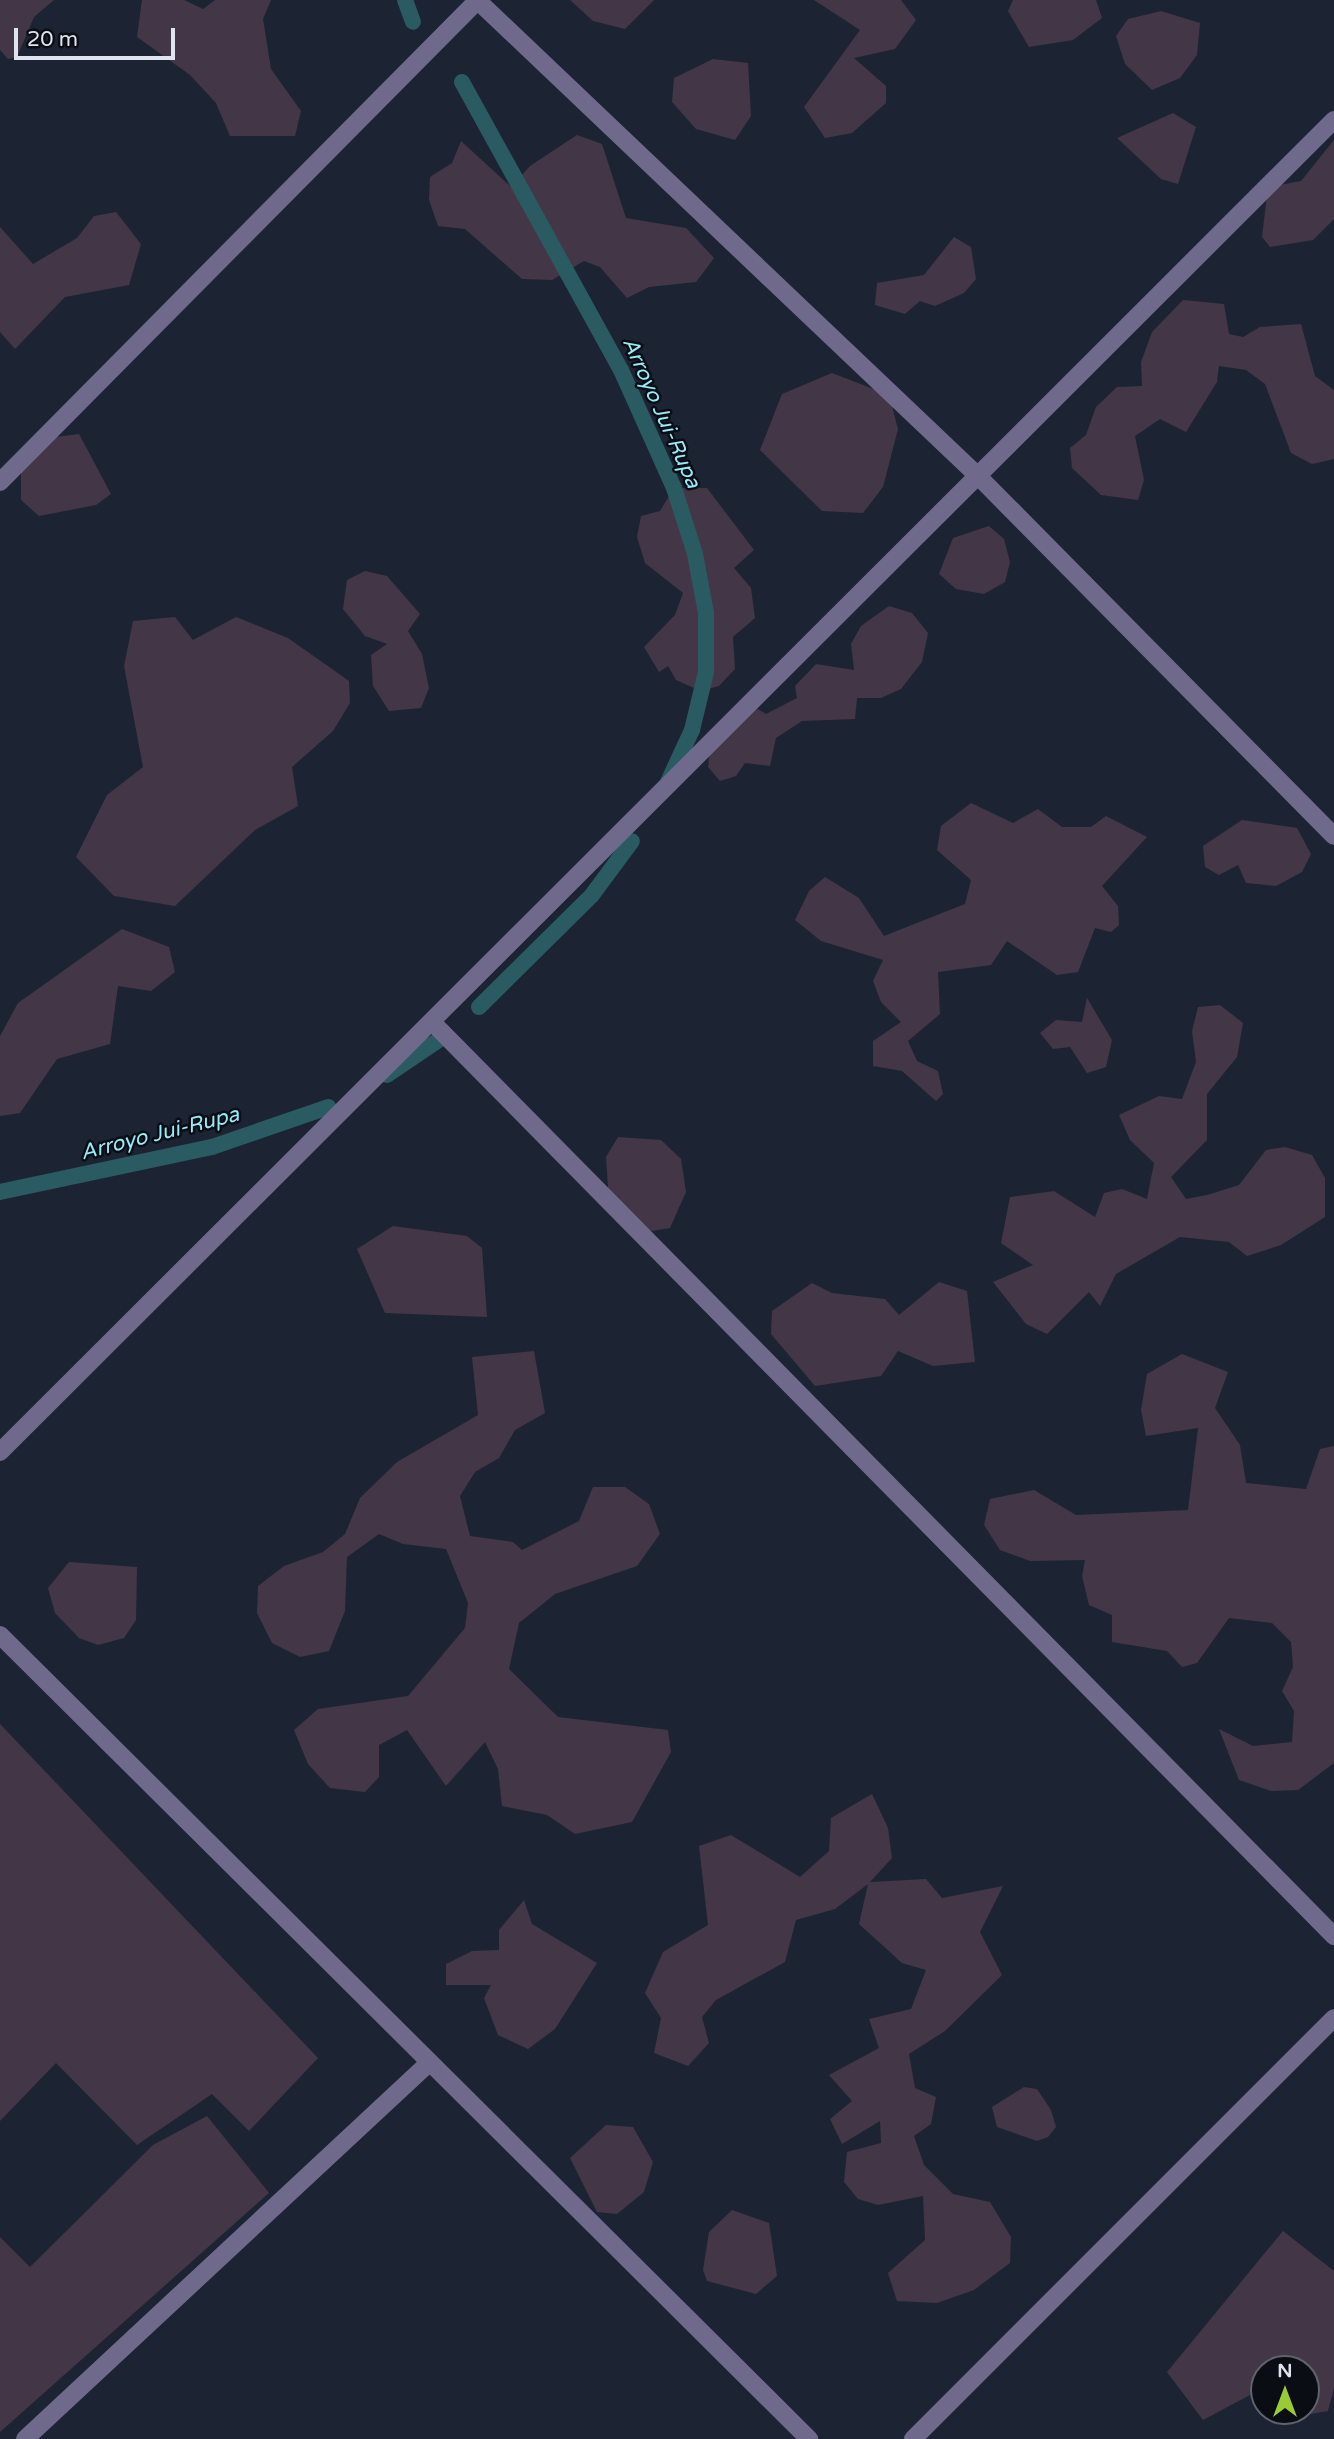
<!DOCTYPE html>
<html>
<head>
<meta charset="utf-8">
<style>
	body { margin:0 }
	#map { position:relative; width:1334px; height:2439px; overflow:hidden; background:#1c2433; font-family:"Varela Round",sans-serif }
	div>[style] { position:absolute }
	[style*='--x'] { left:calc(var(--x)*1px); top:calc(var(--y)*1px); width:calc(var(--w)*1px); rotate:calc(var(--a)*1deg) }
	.green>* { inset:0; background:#433647 }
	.stream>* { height:16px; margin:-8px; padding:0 8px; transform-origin:8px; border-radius:8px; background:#2a5a62 }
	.minor>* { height:18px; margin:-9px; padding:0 9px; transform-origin:9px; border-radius:9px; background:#6f6a8b }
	span { translate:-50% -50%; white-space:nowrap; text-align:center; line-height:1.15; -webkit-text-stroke:5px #0a0d14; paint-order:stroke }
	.water-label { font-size:21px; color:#96ebf8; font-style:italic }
	.north { position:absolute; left:1250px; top:2355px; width:70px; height:70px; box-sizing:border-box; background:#0a0d14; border:2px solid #5f636c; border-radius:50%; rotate:0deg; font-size:19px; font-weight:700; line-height:28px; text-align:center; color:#dfe4ef }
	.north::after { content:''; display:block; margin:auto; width:24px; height:32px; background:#99cb35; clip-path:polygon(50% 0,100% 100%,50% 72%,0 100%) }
	.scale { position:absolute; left:14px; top:28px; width:161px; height:32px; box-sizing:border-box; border:4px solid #dfe4ef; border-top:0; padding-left:9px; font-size:21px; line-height:24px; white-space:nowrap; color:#dfe4ef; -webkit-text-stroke:5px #0a0d14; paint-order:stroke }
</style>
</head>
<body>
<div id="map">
	<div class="green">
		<div style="clip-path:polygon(0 0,54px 0,34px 17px,17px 57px,8px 59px,0 50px)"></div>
		<div style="clip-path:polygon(142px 0,184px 0,203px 9px,215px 0,271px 0,263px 19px,271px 69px,301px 111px,295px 136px,230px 136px,216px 103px,190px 75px,137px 37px)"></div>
		<div style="clip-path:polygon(570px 0,654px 0,625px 29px,593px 21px)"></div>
		<div style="clip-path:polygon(814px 0,901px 0,916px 20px,895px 49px,854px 58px,886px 86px,886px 103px,852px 133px,825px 138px,804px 107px,860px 30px)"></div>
		<div style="clip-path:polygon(1013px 0,1096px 0,1102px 18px,1073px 40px,1029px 47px,1008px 11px)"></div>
		<div style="clip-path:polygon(1161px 11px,1200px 23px,1197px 55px,1180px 78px,1152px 90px,1125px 64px,1116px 36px,1128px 19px)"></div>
		<div style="clip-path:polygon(713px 59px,748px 63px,751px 116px,735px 140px,696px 129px,672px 102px,674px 78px)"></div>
		<div style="clip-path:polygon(1173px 113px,1196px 127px,1178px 184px,1161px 179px,1117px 138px)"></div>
		<div style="clip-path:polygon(577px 135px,602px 144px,626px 218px,686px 228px,714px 258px,696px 282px,649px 287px,627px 298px,600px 267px,584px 261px,552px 280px,522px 279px,465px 229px,438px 226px,429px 200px,430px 177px,452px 163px,461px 141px,511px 187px,530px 166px)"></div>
		<div style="clip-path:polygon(1334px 140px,1334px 219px,1313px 240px,1270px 247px,1262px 237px,1268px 187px,1301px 181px)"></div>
		<div style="clip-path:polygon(116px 212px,141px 244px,129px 285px,65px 297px,15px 349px,0 332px,0 227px,33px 264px,77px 238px,94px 216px)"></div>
		<div style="clip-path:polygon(954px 237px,971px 247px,976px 279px,964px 293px,935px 306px,920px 301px,905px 314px,875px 305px,877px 283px,924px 275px)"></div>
		<div style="clip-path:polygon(1183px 300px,1224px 304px,1229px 334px,1243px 337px,1260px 327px,1301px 324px,1315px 376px,1334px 390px,1334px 459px,1312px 464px,1291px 453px,1265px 384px,1246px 370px,1219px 366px,1217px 382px,1186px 432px,1160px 419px,1135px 436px,1144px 480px,1138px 500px,1101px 495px,1072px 468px,1070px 448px,1086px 435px,1096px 407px,1117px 387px,1142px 386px,1141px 362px,1152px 332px)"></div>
		<div style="clip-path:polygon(832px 373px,889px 395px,898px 429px,883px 487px,863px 513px,822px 511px,760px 450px,782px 394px)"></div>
		<div style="clip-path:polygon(79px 434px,111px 494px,96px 505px,39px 516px,21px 500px,21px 471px,55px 437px)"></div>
		<div style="clip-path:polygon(674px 488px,707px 488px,754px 550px,734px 568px,751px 588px,755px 618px,733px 637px,735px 669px,719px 686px,701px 691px,676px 680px,668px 666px,659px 672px,644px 647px,675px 615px,683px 593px,645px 563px,637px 537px,641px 516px,660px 511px)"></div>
		<div style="clip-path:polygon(989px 526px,1004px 539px,1010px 562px,1005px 582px,984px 594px,956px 589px,939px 574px,953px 538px)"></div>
		<div style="clip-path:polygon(365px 571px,387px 576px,420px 614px,408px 631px,422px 654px,429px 688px,421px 708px,389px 711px,373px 686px,371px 655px,387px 644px,365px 636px,343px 609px,347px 580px)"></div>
		<div style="clip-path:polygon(889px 606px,912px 613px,928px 633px,922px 662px,901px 689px,881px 698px,857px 698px,855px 719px,802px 721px,776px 738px,770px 766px,745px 763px,736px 776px,720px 781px,708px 767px,710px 747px,741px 716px,758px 709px,766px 714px,797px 698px,795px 686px,816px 664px,854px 670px,851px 644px,861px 626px)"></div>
		<div style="clip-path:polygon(175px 617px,193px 640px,236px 617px,288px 638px,349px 681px,350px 703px,333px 731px,292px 767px,298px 806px,255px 830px,175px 906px,114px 896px,76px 857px,107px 795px,143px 767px,124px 666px,133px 621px)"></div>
		<div style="clip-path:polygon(971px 803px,1013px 823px,1038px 809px,1062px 827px,1091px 827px,1106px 816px,1147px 837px,1102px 886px,1118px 906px,1119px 925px,1111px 932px,1095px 928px,1078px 972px,1057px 975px,1007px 941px,991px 965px,938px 972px,940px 1014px,908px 1041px,917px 1061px,938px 1071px,943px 1094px,936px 1101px,902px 1071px,873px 1066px,873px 1041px,901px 1022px,881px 1002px,873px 981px,883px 960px,821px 941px,795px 920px,809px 891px,825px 877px,859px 898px,884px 936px,965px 904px,971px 880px,937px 850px,941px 826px)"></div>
		<div style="clip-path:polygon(1242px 820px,1297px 828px,1311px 854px,1302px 872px,1276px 886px,1246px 883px,1238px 865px,1219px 875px,1205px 867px,1203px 846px)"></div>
		<div style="clip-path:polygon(122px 929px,169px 947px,175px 972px,151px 991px,118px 986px,110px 1044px,57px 1059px,20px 1113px,0 1116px,0 1036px,18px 1003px)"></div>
		<div style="clip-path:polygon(1087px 998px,1112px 1040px,1106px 1067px,1087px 1073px,1070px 1047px,1053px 1049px,1040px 1033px,1056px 1020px,1082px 1022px)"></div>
		<div style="clip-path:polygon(1220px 1005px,1243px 1023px,1237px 1057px,1207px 1094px,1207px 1140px,1171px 1177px,1186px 1199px,1207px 1195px,1239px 1185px,1266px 1150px,1285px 1147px,1312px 1155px,1325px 1178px,1325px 1217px,1281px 1245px,1247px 1256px,1229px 1242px,1180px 1237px,1116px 1274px,1100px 1306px,1089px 1292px,1047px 1334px,1026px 1324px,993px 1282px,1033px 1265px,1001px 1243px,1010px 1197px,1054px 1191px,1095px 1217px,1104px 1193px,1122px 1189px,1147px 1199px,1154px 1163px,1130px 1140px,1119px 1115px,1159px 1096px,1182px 1099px,1196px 1062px,1192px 1031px,1198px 1007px)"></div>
		<div style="clip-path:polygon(618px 1137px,661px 1140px,681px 1159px,686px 1192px,670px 1228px,652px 1231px,628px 1221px,609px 1202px,606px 1157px)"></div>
		<div style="clip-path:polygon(393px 1226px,467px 1236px,482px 1248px,487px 1317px,385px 1313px,357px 1249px)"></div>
		<div style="clip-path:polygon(939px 1282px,967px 1291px,975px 1362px,933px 1366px,898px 1351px,881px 1376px,815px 1386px,771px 1334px,772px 1311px,812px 1283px,832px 1293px,885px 1299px,899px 1315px)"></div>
		<div style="clip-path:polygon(534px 1351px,545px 1413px,515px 1430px,499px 1458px,475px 1472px,460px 1496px,470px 1536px,513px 1542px,522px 1550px,579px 1521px,593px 1487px,625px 1487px,649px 1504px,660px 1534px,637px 1566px,555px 1594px,519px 1623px,509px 1669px,558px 1717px,668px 1730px,671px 1752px,632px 1822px,575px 1834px,547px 1815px,502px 1806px,498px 1769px,485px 1742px,446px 1786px,407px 1730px,379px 1745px,379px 1777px,365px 1792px,330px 1788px,308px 1764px,294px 1730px,318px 1709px,408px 1696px,465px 1628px,468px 1603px,446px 1549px,403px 1544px,379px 1534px,347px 1557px,345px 1611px,329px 1651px,300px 1657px,272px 1643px,257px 1613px,258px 1586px,284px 1566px,323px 1552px,345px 1534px,360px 1498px,397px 1462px,478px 1415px,472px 1357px)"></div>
		<div style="clip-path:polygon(1182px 1354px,1228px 1372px,1215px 1408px,1240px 1445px,1246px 1483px,1306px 1489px,1320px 1449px,1334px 1446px,1334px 1763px,1298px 1790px,1271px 1791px,1239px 1780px,1219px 1729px,1253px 1746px,1292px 1742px,1294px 1711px,1282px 1691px,1293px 1667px,1291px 1642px,1272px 1623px,1229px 1618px,1197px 1663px,1182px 1667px,1167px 1651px,1112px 1642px,1112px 1615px,1089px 1605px,1082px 1576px,1085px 1560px,1030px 1561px,1000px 1550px,984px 1525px,990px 1499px,1034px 1490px,1076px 1515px,1188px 1510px,1198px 1428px,1146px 1436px,1141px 1410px,1147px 1374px)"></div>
		<div style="clip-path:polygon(69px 1562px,137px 1567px,136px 1620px,124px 1638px,98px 1645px,79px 1638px,55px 1613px,48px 1588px)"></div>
		<div style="clip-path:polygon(0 1724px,318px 2058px,249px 2131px,212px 2094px,137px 2145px,56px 2063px,0 2121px)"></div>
		<div style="clip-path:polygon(872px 1794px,888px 1828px,892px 1858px,870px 1882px,926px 1879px,942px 1898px,1003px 1886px,980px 1932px,1002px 1975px,945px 2031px,909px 2054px,915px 2088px,936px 2097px,931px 2124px,914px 2136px,924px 2165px,953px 2194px,990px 2202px,1011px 2237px,1010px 2263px,974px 2290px,937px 2303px,897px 2301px,888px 2273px,925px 2240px,923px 2196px,878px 2205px,858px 2199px,844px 2182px,847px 2152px,881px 2143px,880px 2121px,842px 2144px,830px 2119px,852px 2101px,829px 2075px,879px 2048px,869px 2019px,911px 2009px,926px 1970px,902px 1963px,859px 1924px,868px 1884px,835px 1909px,796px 1920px,785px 1962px,716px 2000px,702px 2017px,709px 2043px,688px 2066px,654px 2053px,661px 2018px,645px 1993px,663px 1952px,708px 1925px,699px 1846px,731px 1835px,800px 1877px,829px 1851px,831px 1818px)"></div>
		<div style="clip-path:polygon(524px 1900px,532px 1924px,597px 1963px,555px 2029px,528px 2049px,498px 2035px,484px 1998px,491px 1985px,446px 1985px,446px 1964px,472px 1951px,499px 1950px,499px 1930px)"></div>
		<div style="clip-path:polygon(1024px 2087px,1037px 2089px,1051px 2110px,1056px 2127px,1048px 2137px,1037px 2141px,997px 2127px,992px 2107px)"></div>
		<div style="clip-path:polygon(207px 2116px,269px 2193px,0 2432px,0 2237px,30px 2267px,153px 2145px)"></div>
		<div style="clip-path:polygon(606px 2125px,633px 2127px,653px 2162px,644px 2192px,617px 2214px,597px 2212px,570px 2158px)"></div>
		<div style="clip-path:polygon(732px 2210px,769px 2223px,777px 2276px,756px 2294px,707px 2281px,703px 2270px,709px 2232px)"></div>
		<div style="clip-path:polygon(1283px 2231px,1334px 2271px,1334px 2388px,1328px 2411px,1287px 2418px,1276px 2411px,1306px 2411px,1306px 2369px,1264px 2369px,1264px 2403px,1250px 2395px,1203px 2420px,1167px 2372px)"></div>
	</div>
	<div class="stream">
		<div style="--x:405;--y:0;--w:23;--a:70"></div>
		<div style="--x:462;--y:82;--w:329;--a:61.1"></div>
		<div style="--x:621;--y:370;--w:129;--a:65.8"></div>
		<div style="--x:674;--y:488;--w:69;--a:72.3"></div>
		<div style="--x:695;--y:554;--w:60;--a:79.4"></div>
		<div style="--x:706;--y:613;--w:59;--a:90"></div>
		<div style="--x:706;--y:672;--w:60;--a:103.6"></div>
		<div style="--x:692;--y:730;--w:57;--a:114.8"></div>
		<div style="--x:479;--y:1007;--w:159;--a:-44.7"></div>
		<div style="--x:592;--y:895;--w:67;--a:-53.5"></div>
		<div style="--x:387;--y:1075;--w:68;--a:-34.2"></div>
		<div style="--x:0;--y:1192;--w:217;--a:-12"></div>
		<div style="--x:212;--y:1147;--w:123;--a:-19"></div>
	</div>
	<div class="minor">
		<div style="--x:477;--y:0;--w:694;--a:43.54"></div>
		<div style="--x:980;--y:478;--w:503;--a:45.32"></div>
		<div style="--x:0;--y:482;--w:679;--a:-45.24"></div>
		<div style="--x:433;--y:1023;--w:1283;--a:45.38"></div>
		<div style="--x:0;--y:1452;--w:1885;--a:-44.96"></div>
		<div style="--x:0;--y:1635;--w:1141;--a:44.82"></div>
		<div style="--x:25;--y:2439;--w:553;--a:-42.95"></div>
		<div style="--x:913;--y:2439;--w:595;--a:-45"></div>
	</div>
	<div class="water-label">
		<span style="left:661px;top:413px;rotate:66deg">Arroyo Jui-Rupa</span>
		<span style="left:160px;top:1134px;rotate:-14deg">Arroyo Jui-Rupa</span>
	</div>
	<div class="north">N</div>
	<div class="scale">20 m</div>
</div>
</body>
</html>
